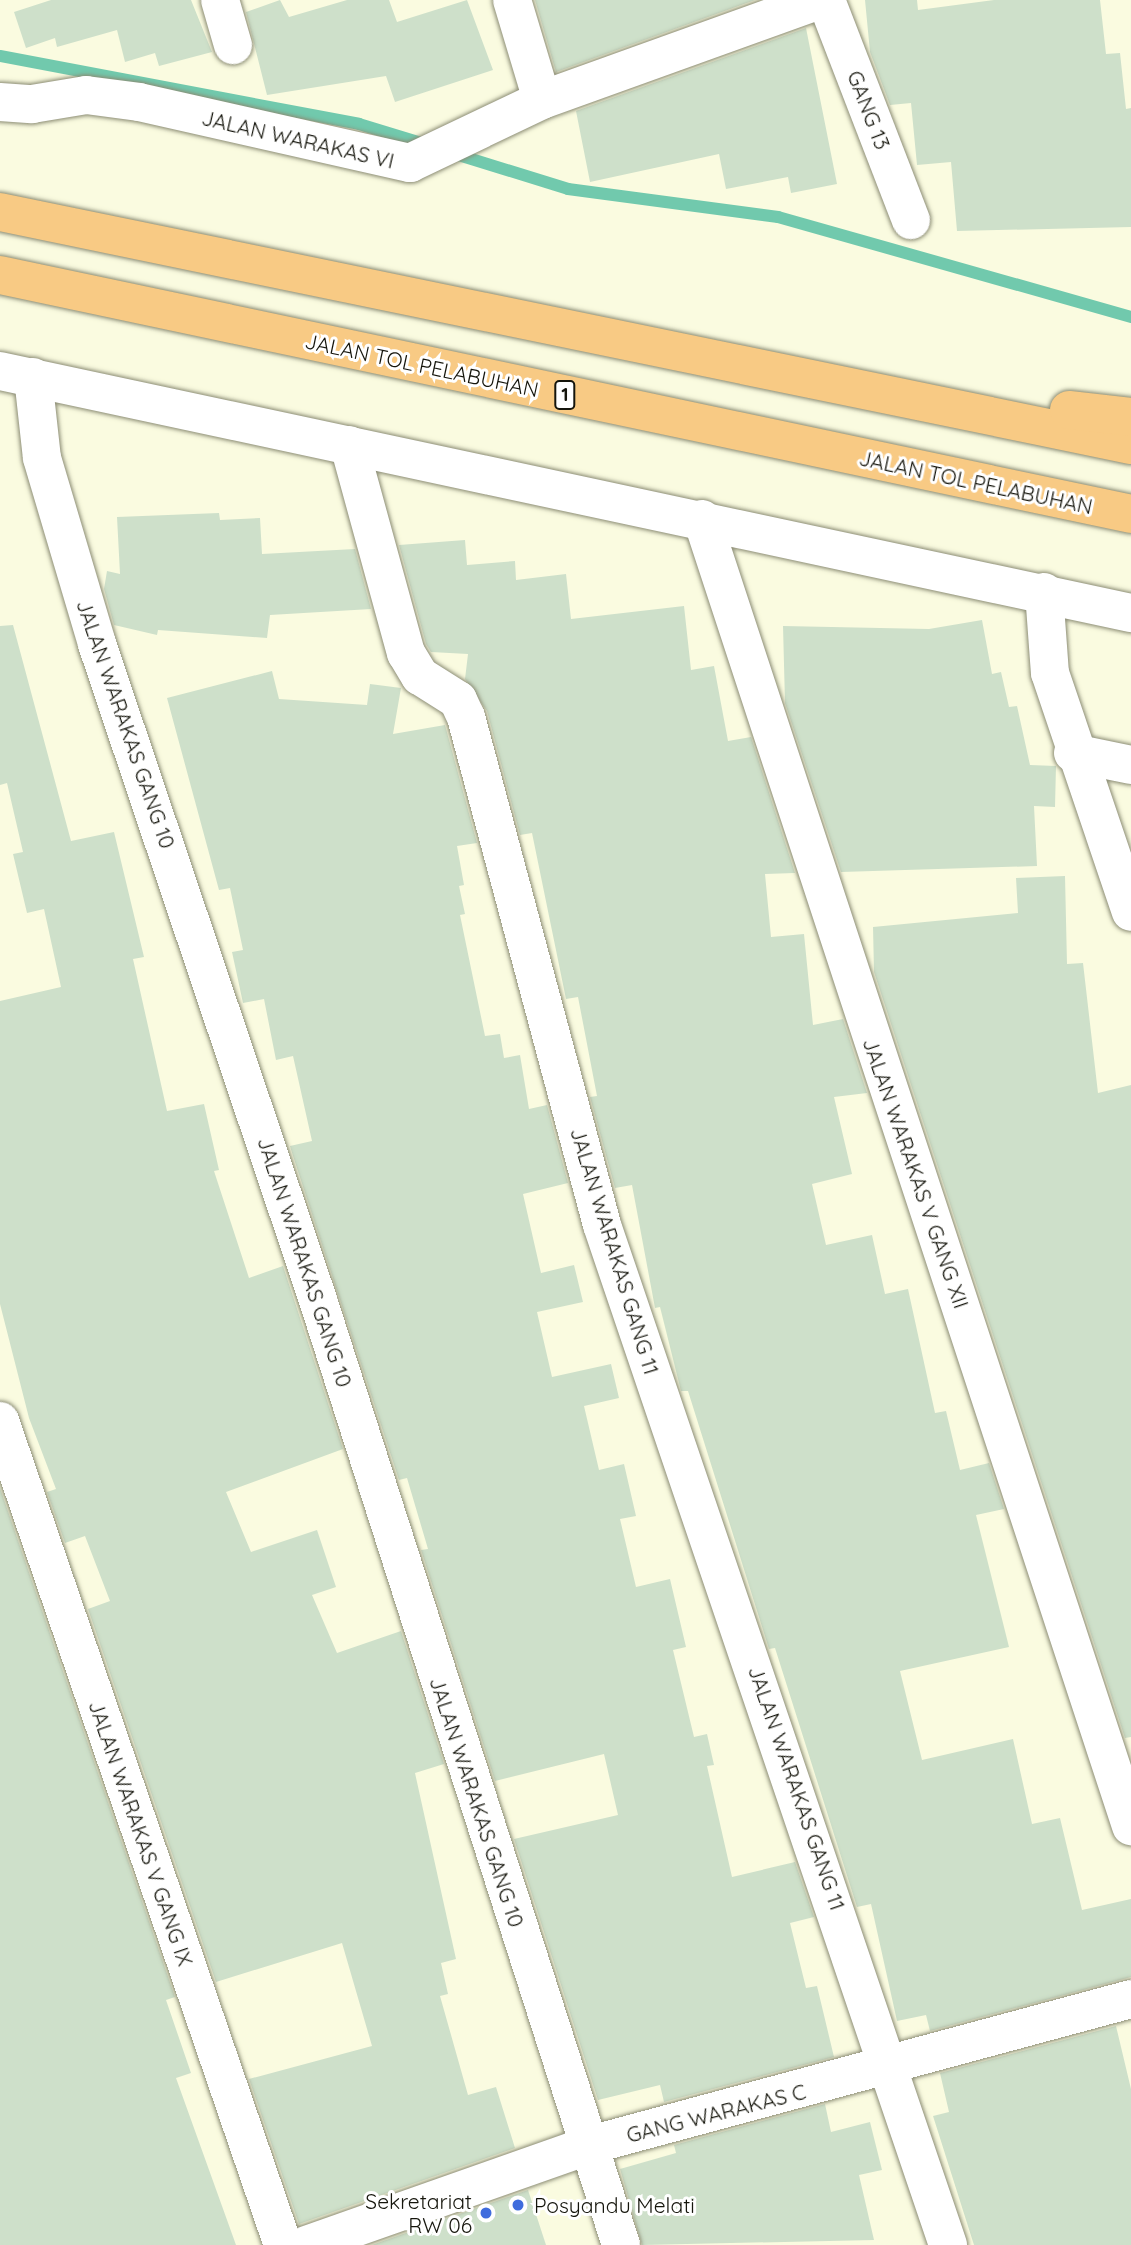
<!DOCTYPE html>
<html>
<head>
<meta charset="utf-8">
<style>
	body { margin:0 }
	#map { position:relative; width:1131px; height:2245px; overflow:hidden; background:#fafbe0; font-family:Quicksand,sans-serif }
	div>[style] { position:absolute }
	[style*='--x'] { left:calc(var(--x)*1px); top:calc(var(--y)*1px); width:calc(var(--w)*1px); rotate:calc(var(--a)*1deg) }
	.stream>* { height:12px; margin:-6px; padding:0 6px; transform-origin:6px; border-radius:6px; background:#71c9ad }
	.building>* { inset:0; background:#cee0ca }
	.roads { filter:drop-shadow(0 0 2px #8c8d75) drop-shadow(0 0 2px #8c8d75) }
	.minor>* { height:38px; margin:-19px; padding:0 19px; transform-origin:19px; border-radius:19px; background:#fff }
	.motorway>* { height:38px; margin:-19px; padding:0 19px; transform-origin:19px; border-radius:19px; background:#f8ca84 }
	.dots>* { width:19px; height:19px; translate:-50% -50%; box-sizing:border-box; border:4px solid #fff; border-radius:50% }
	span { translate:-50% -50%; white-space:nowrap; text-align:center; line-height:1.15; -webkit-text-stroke:6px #fff; paint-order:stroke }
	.shield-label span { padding:2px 5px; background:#fff; border:2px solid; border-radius:5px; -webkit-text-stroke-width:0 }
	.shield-label { font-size:19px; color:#15150c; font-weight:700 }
	.street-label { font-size:21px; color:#15150c }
	.poi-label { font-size:21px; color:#15150c }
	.right { translate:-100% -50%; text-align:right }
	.left { translate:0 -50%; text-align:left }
</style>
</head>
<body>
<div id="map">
	<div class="stream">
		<div style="--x:0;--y:56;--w:365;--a:10.7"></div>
		<div style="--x:359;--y:124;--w:72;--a:16.9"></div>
		<div style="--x:452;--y:153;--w:121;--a:17.2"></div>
		<div style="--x:568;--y:189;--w:212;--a:7.6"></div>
		<div style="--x:778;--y:217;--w:367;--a:15.8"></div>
	</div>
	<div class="building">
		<div style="clip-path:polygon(51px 0,191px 0,212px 52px,159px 66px,155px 53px,125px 62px,117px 30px,57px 47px,55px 38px,26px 48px,14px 12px)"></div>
		<div style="clip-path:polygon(280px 0,289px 17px,347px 0,389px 0,397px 22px,467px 0,493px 70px,395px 102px,386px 76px,267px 95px,246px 12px)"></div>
		<div style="clip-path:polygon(535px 0,755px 0,556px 72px)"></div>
		<div style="clip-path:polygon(865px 0,917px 0,918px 10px,994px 0,1100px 0,1106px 54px,1120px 53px,1126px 109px,1131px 108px,1131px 227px,957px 231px,951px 162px,917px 165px,911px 103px,890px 105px,870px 52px)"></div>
		<div style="clip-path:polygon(806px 28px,837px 184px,791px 193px,788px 177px,726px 189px,719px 154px,590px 182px,576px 111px)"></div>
		<div style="clip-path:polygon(219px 513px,220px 520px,260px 518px,262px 554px,355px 549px,371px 609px,270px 615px,267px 638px,158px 630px,157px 635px,114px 625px,104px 589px,107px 571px,120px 574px,117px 517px)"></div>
		<div style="clip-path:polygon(465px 540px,467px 565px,515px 561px,516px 580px,566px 574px,571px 619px,684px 606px,691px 670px,714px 666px,728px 741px,751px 737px,795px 873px,765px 874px,771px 937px,804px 934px,813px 1025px,843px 1019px,867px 1093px,834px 1097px,852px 1174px,812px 1184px,826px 1245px,872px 1235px,885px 1294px,908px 1289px,935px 1413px,946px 1411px,960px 1470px,989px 1463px,1004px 1509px,976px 1515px,1009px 1647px,900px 1671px,922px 1760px,1013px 1739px,1032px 1824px,1060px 1818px,1082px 1910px,1131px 1899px,1131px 1977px,930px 2031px,926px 2015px,897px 2021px,871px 1904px,857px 1907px,775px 1648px,769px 1649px,688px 1391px,681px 1391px,660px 1307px,655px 1308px,632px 1185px,615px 1188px,590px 1097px,597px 1096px,578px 997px,566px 999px,532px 833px,520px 835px,487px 711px,465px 679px,468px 654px,431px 652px,426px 644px,399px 545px)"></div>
		<div style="clip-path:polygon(982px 620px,992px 674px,1001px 672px,1009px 707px,1017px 706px,1030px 765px,1056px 766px,1055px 807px,1034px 806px,1037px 866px,841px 872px,785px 703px,783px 626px,929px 629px)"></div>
		<div style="clip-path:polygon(13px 625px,71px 841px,114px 832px,144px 957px,133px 959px,167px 1111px,204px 1104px,219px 1170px,214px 1171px,249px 1278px,283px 1266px,343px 1449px,226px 1492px,251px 1552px,317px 1530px,336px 1587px,312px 1595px,337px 1653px,401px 1631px,444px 1764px,415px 1773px,456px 1959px,441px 1963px,448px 1994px,440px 1996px,468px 2095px,496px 2087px,515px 2148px,299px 2224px,249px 2079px,372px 2046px,342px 1943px,216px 1982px,88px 1609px,110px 1601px,85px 1536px,65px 1543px,47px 1492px,56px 1489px,29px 1418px,0 1304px,0 1001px,61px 987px,44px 909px,27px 913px,13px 854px,23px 852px,7px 783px,0 785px,0 626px)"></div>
		<div style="clip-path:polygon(272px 671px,279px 699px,367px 705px,370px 684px,401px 688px,393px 734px,445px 725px,477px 843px,457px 846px,464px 885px,459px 886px,465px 914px,460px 915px,485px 1036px,500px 1034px,504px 1058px,520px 1055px,529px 1109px,547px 1105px,568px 1183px,523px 1194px,541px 1273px,574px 1265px,583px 1302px,537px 1312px,552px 1377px,611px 1364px,619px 1398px,584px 1406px,599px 1470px,624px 1464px,636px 1516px,620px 1519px,636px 1587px,670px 1579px,686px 1647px,673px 1650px,694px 1737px,707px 1734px,714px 1765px,707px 1766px,732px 1877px,795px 1862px,814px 1917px,790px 1923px,806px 1988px,817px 1986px,834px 2057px,664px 2102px,660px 2085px,598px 2100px,514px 1839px,618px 1815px,604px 1754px,495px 1781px,421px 1550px,428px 1549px,407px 1478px,399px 1480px,293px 1156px,290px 1146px,312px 1141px,293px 1056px,276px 1060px,264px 999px,243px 1003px,232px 952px,243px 950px,230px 888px,219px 890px,167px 698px)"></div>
		<div style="clip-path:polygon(1065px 876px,1067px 964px,1083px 963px,1098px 1093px,1131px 1085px,1131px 1737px,1125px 1738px,874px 972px,873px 927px,1018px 913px,1016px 878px)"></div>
		<div style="clip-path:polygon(0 1488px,175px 1997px,166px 2000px,191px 2073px,176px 2078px,236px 2245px,0 2245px)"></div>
		<div style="clip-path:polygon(1116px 2026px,1131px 2089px,1131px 2245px,974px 2245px,933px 2116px,949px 2112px,940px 2073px)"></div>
		<div style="clip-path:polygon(825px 2104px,831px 2132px,870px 2122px,882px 2170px,859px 2175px,874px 2240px,642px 2245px,620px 2169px,676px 2153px,674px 2145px)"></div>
		<div style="clip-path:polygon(528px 2190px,546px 2245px,372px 2245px)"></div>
	</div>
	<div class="roads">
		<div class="minor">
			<div style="--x:220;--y:0;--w:47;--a:73.9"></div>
			<div style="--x:512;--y:0;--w:104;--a:73.3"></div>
			<div style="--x:826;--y:0;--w:236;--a:68.9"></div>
			<div style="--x:0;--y:102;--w:32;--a:4"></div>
			<div style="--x:32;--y:104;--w:55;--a:-9.5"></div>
			<div style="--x:86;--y:95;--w:53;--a:7.5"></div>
			<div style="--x:139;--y:102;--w:278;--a:12.7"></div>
			<div style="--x:410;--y:163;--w:146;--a:-25.5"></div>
			<div style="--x:542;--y:100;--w:295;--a:-19.8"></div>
			<div style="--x:0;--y:371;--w:1157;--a:12.08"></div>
			<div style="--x:33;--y:377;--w:81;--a:83.7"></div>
			<div style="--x:42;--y:458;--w:194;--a:73.5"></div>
			<div style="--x:97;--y:644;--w:692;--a:71.38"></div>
			<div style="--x:318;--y:1300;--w:992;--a:72.22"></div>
			<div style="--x:349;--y:445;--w:216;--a:74.7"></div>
			<div style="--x:406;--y:653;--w:27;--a:59"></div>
			<div style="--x:420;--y:676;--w:45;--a:32.3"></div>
			<div style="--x:458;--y:700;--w:19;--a:65"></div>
			<div style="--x:466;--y:717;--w:526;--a:75.01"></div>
			<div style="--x:602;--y:1225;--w:1077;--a:71.26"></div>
			<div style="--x:702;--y:519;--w:1376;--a:71.83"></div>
			<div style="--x:1044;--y:592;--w:81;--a:85.8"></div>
			<div style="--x:1050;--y:673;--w:252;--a:71.3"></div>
			<div style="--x:1073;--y:753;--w:59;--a:11.7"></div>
			<div style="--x:0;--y:1421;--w:871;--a:71.05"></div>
			<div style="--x:306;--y:2245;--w:301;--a:-19.4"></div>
			<div style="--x:590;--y:2145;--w:560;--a:-15.1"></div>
		</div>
		<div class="motorway">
			<div style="--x:0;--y:212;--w:1155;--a:11.64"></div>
			<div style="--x:0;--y:275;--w:1156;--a:11.93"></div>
			<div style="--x:1069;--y:410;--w:62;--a:6.4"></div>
		</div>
	</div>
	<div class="dots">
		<div style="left:518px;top:2205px;background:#3f6cdd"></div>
		<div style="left:486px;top:2213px;background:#3f6cdd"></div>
	</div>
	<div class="shield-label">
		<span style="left:565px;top:395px">1</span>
	</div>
	<div class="street-label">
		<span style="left:869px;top:110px;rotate:69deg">GANG 13</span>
		<span style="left:298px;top:139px;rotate:13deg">JALAN WARAKAS VI</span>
		<span style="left:422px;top:365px;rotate:12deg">JALAN TOL PELABUHAN</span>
		<span style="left:976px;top:482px;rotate:12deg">JALAN TOL PELABUHAN</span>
		<span style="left:126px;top:724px;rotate:71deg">JALAN WARAKAS GANG 10</span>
		<span style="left:916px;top:1173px;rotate:71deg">JALAN WARAKAS V GANG XII</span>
		<span style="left:615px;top:1251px;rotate:73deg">JALAN WARAKAS GANG 11</span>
		<span style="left:305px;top:1262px;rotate:72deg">JALAN WARAKAS GANG 10</span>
		<span style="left:797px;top:1788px;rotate:71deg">JALAN WARAKAS GANG 11</span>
		<span style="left:477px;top:1802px;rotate:72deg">JALAN WARAKAS GANG 10</span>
		<span style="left:141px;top:1833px;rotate:71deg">JALAN WARAKAS V GANG IX</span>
		<span style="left:716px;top:2113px;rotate:-14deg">GANG WARAKAS C</span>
	</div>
	<div class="poi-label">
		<span class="right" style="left:472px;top:2213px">Sekretariat<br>RW 06</span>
		<span class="left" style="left:534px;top:2205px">Posyandu Melati</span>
	</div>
</div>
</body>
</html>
